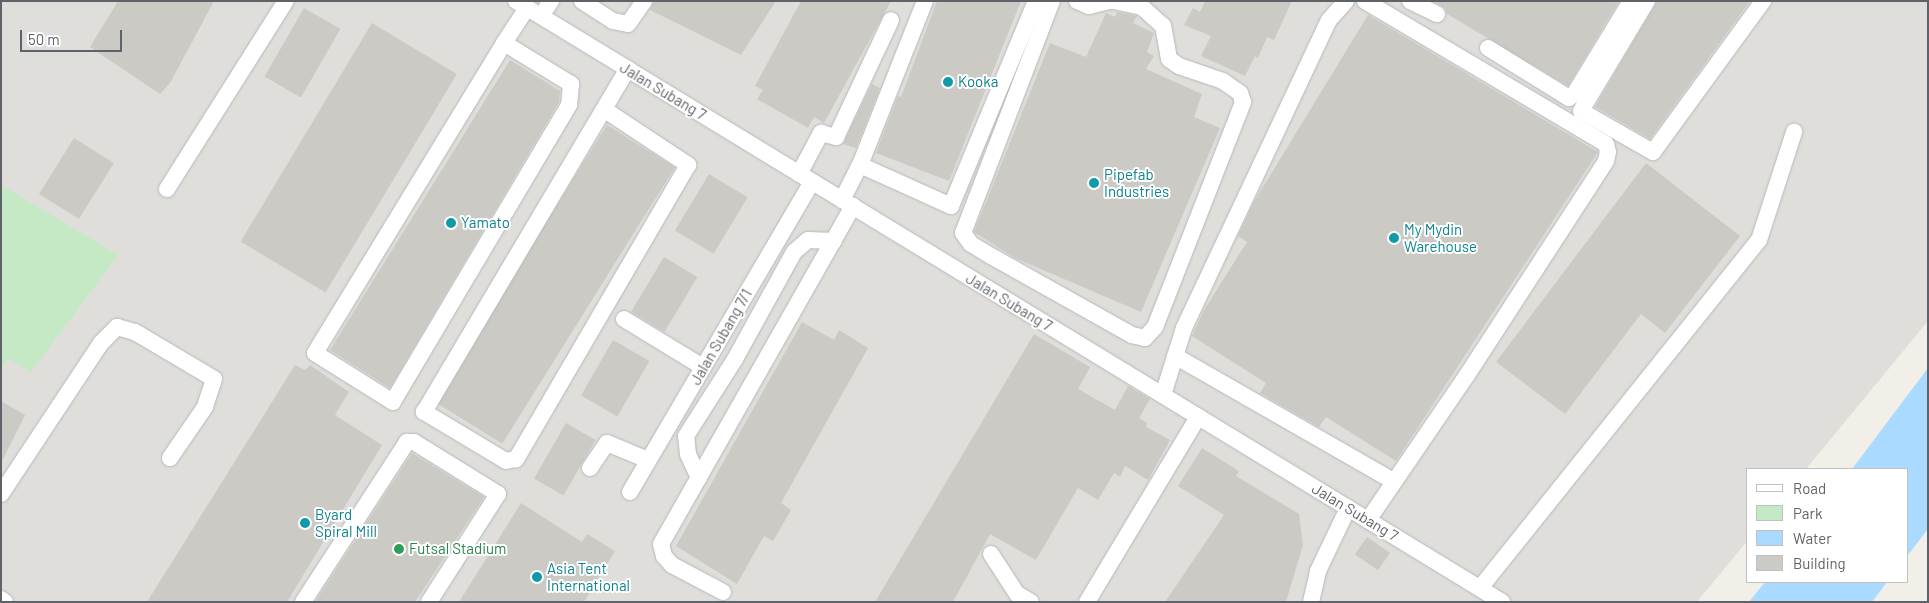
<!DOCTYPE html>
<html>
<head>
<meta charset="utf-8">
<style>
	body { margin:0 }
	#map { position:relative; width:1929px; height:603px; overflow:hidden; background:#f1efe8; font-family:Barlow,sans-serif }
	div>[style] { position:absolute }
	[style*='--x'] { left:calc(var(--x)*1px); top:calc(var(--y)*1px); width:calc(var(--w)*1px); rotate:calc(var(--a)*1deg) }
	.industrial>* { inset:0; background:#e0deda }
	.green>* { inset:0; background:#c5e8c5 }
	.water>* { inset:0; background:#aadaff }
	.building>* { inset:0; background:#cccac5; transform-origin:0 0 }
	.roads { filter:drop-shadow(0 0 1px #b5b8bc) drop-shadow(0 0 1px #b5b8bc) }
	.minor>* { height:16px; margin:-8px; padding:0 8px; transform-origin:8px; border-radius:8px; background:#fff }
	.dots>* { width:14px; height:14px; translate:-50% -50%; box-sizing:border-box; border:2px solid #fff; border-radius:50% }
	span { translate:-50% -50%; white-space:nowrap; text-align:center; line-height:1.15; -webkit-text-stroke:4px #fff; paint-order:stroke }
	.culture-label { font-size:15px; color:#0d838f }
	.left { translate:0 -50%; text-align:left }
	.street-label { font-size:15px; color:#5f6368 }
	.leisure-label { font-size:15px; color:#27864d }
	.frame { position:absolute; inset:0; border:2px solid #5f6368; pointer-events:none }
	.legend { position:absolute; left:1746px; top:468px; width:162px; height:115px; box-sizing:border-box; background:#fff; border:1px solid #bfc1c3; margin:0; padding:6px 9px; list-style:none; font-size:15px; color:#5f6368 }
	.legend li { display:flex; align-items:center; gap:10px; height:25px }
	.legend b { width:25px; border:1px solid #bfc1c3 }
	.scale { position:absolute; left:20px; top:30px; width:102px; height:22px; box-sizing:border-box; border:2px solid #5f6368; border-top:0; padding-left:6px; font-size:15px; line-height:18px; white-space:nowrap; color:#5f6368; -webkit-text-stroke:4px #fff; paint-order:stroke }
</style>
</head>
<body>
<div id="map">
	<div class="industrial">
		<div style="clip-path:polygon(1px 1px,1928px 1px,1928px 321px,1806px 469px,1748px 469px,1748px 540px,1697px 602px,1px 602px)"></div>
	</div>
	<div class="green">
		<div style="clip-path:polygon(1px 185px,118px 255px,31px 372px,8px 359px,1px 369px)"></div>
	</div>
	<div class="water">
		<div style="clip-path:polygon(1928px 368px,1928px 529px,1908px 555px,1908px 469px,1852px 469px)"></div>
		<div style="clip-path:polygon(1765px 582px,1887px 582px,1872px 602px,1749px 602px)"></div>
	</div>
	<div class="building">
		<div style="clip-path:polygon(118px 1px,214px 1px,170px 83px,160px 94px,90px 47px)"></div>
		<div style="clip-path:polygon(654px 1px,776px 1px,741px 55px,650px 10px)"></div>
		<div style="clip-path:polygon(801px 1px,891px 1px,824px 123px,814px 117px,808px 128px,757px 99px,763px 90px,755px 86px)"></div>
		<div style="clip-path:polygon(937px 1px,1021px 1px,949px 181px,876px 153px,898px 96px,901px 97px)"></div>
		<div style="clip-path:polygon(1205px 1px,1292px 1px,1274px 40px,1267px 37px,1258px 58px,1255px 56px,1245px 76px,1201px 56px,1211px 36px,1184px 25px,1193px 8px,1200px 12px)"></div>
		<div style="clip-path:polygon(1434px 1px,1619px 1px,1568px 86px,1447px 14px,1445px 8px)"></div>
		<div style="clip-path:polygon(1657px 1px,1750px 1px,1650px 139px,1595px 107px)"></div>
		<div style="left:304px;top:8px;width:42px;height:79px;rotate:30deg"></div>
		<div style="clip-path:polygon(1117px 12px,1137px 16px,1133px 23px,1154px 33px,1147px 52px,1154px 56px,1146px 69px,1202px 94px,1194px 117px,1220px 128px,1141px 312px,1015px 258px,974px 232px,1050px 43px,1086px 57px,1106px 13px,1115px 17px)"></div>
		<div style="clip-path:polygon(1368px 15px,1598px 152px,1396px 461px,1326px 417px,1319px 427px,1260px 393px,1266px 383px,1192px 336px,1204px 310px,1247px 242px,1238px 236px,1255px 200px)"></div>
		<div style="left:372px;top:23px;width:99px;height:255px;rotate:31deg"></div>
		<div style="clip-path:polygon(510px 60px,560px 91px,559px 102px,390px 388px,330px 350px)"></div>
		<div style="clip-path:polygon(872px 84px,880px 88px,856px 148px,843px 144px)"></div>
		<div style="left:607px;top:125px;width:80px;height:326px;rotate:32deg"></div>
		<div style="left:74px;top:138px;width:47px;height:66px;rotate:32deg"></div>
		<div style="clip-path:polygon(1646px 163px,1740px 236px,1665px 333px,1641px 314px,1565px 414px,1496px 362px)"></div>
		<div style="left:709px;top:174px;width:45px;height:66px;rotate:31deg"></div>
		<div style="left:664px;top:257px;width:39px;height:64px;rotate:31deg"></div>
		<div style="clip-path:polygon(802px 322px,834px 340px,839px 330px,868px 348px,781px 503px,791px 510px,773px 541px,764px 536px,737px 584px,676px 546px)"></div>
		<div style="clip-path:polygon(1034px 334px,1090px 367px,1078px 389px,1115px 410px,1128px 386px,1150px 399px,1139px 418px,1147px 423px,1146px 427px,1170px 440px,1148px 480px,1125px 466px,1120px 477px,1114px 473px,1098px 500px,1078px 488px,1036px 560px,990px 534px,953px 602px,875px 602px)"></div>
		<div style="left:613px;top:340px;width:42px;height:64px;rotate:30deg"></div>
		<div style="clip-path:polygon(295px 365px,305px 370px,310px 365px,349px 392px,335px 415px,382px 445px,287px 602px,147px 602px)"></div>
		<div style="clip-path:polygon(1px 401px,25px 415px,1px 463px)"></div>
		<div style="left:566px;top:423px;width:34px;height:64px;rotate:30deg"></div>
		<div style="clip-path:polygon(1202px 448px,1239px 471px,1236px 476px,1299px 514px,1303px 545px,1286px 602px,1165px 602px,1224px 515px,1178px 486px)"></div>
		<div style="clip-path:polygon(412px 453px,484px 497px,415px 602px,315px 602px)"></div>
		<div style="clip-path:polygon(521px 503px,582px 542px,587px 534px,615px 551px,584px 602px,459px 602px)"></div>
		<div style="left:1367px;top:537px;width:28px;height:21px;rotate:35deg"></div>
	</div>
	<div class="roads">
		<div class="minor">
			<div style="--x:516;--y:1;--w:1155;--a:31.36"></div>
			<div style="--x:582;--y:1;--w:37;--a:33"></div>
			<div style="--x:613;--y:21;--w:15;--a:11"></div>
			<div style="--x:628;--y:24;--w:28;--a:-55"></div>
			<div style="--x:1052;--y:1;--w:248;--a:111"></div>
			<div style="--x:963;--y:233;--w:14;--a:54"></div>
			<div style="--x:971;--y:244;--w:23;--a:31"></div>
			<div style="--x:991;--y:256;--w:162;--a:29.3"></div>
			<div style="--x:1132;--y:335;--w:13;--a:13"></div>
			<div style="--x:1145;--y:338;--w:15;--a:-48"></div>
			<div style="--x:1155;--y:327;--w:242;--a:-68.6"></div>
			<div style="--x:1243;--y:102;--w:9;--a:-108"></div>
			<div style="--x:1240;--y:93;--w:21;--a:-145"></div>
			<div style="--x:1223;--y:81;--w:46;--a:-161.2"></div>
			<div style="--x:1179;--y:66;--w:12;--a:-145"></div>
			<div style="--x:1169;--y:59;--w:34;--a:-100"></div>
			<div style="--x:1163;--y:26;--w:28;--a:-138"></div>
			<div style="--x:1142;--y:7;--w:30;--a:-168"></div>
			<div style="--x:1077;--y:1;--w:13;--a:23"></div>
			<div style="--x:1089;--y:6;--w:21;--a:-14"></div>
			<div style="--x:1365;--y:1;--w:280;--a:30.7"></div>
			<div style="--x:1606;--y:144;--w:8;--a:76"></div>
			<div style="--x:1608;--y:152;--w:9;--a:103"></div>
			<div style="--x:1606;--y:161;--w:255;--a:123"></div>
			<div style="--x:1467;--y:375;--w:176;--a:124.3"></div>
			<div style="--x:1410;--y:1;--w:30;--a:26"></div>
			<div style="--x:1647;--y:1;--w:128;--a:121"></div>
			<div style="--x:1581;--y:111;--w:83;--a:29.7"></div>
			<div style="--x:1653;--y:152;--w:187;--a:-53.9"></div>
			<div style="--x:541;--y:16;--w:18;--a:-56"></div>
			<div style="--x:504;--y:43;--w:79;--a:31.5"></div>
			<div style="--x:571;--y:84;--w:21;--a:95"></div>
			<div style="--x:569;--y:105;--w:345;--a:120.7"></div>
			<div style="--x:393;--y:402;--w:92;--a:-147.9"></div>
			<div style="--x:315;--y:353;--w:363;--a:-58.6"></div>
			<div style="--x:504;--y:43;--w:42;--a:-56.7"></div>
			<div style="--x:1488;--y:48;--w:95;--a:31.7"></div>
			<div style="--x:1569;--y:98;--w:8;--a:-40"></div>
			<div style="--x:1575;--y:93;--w:108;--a:-58.7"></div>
			<div style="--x:605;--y:110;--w:100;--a:33.5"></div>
			<div style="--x:688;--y:165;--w:341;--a:120.3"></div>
			<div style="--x:516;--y:459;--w:10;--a:169"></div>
			<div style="--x:506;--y:461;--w:96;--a:-149.1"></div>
			<div style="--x:424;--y:412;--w:399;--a:-59.3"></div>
			<div style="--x:860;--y:165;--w:100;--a:24.3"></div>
			<div style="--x:951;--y:206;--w:222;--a:-67.5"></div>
			<div style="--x:799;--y:174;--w:47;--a:-61.8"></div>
			<div style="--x:821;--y:133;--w:16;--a:15"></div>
			<div style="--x:836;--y:137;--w:129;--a:-64.8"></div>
			<div style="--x:167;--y:189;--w:222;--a:-57.7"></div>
			<div style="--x:842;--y:200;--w:39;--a:-63"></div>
			<div style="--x:860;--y:165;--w:176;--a:-68.4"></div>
			<div style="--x:624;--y:319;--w:92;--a:31.3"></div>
			<div style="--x:1175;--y:356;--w:251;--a:29.8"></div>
			<div style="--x:1163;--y:395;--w:70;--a:-72.6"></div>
			<div style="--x:1184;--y:328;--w:340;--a:-64.8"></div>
			<div style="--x:1329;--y:20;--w:25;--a:-48"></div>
			<div style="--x:590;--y:468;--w:30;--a:-56"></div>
			<div style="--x:607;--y:443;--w:44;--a:22.5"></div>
			<div style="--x:699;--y:478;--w:26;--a:-115"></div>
			<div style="--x:688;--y:454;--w:18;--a:-96"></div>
			<div style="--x:686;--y:436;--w:91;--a:-57.5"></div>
			<div style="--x:735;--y:359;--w:122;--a:-61.1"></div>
			<div style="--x:794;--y:252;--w:18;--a:-41"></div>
			<div style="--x:808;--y:240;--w:26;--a:2"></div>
			<div style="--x:630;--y:492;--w:359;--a:-59.6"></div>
			<div style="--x:1;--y:494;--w:181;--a:-56.5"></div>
			<div style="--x:101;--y:343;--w:23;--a:-45"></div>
			<div style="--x:117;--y:327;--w:19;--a:16"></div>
			<div style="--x:135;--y:332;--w:92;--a:30.7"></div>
			<div style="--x:214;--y:379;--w:29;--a:108"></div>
			<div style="--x:205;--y:407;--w:62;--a:124.5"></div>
			<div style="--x:991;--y:554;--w:48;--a:57"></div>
			<div style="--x:1017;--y:594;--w:16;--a:30"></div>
			<div style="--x:1480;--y:588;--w:446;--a:-51.3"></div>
			<div style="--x:1759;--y:240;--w:114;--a:-72"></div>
			<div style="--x:723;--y:592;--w:58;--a:-152.1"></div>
			<div style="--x:672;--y:565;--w:12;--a:-132"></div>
			<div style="--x:664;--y:556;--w:12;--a:-104"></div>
			<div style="--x:661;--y:544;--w:389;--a:-60.4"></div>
			<div style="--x:1;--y:599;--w:5;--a:37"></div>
			<div style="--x:303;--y:602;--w:191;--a:-57"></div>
			<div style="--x:407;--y:442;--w:7;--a:0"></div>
			<div style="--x:414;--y:442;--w:99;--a:31.8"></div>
			<div style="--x:498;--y:494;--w:128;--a:122.6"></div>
			<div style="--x:1087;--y:602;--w:216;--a:-59"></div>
			<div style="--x:1311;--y:602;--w:32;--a:-77"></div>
			<div style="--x:1318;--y:571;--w:70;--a:-64.5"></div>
		</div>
	</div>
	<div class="dots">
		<div style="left:948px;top:82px;background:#0f9aa8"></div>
		<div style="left:1094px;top:183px;background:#0f9aa8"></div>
		<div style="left:451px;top:223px;background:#0f9aa8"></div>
		<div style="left:1394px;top:238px;background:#0f9aa8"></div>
		<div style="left:305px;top:523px;background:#0f9aa8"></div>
		<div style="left:399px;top:549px;background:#2e9e5b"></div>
		<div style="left:537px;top:577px;background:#0f9aa8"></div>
	</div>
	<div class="culture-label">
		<span class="left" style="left:958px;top:82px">Kooka</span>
		<span class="left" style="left:1104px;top:183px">Pipefab<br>Industries</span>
		<span class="left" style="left:461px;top:223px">Yamato</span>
		<span class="left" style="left:1404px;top:238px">My Mydin<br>Warehouse</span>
		<span class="left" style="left:315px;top:523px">Byard<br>Spiral Mill</span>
		<span class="left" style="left:547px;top:577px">Asia Tent<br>International</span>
	</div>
	<div class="street-label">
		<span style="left:663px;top:91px;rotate:31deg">Jalan Subang 7</span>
		<span style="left:1009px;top:302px;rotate:31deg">Jalan Subang 7</span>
		<span style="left:721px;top:337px;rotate:-60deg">Jalan Subang 7/1</span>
		<span style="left:1355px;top:512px;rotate:31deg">Jalan Subang 7</span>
	</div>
	<div class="leisure-label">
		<span class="left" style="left:409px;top:549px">Futsal Stadium</span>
	</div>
	<div class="frame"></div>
	<ul class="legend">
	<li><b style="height:6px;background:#fff"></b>Road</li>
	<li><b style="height:14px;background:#c5e8c5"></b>Park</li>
	<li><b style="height:14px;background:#aadaff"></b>Water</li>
	<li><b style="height:14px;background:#cccac5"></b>Building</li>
	</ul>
	<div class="scale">50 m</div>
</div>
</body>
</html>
